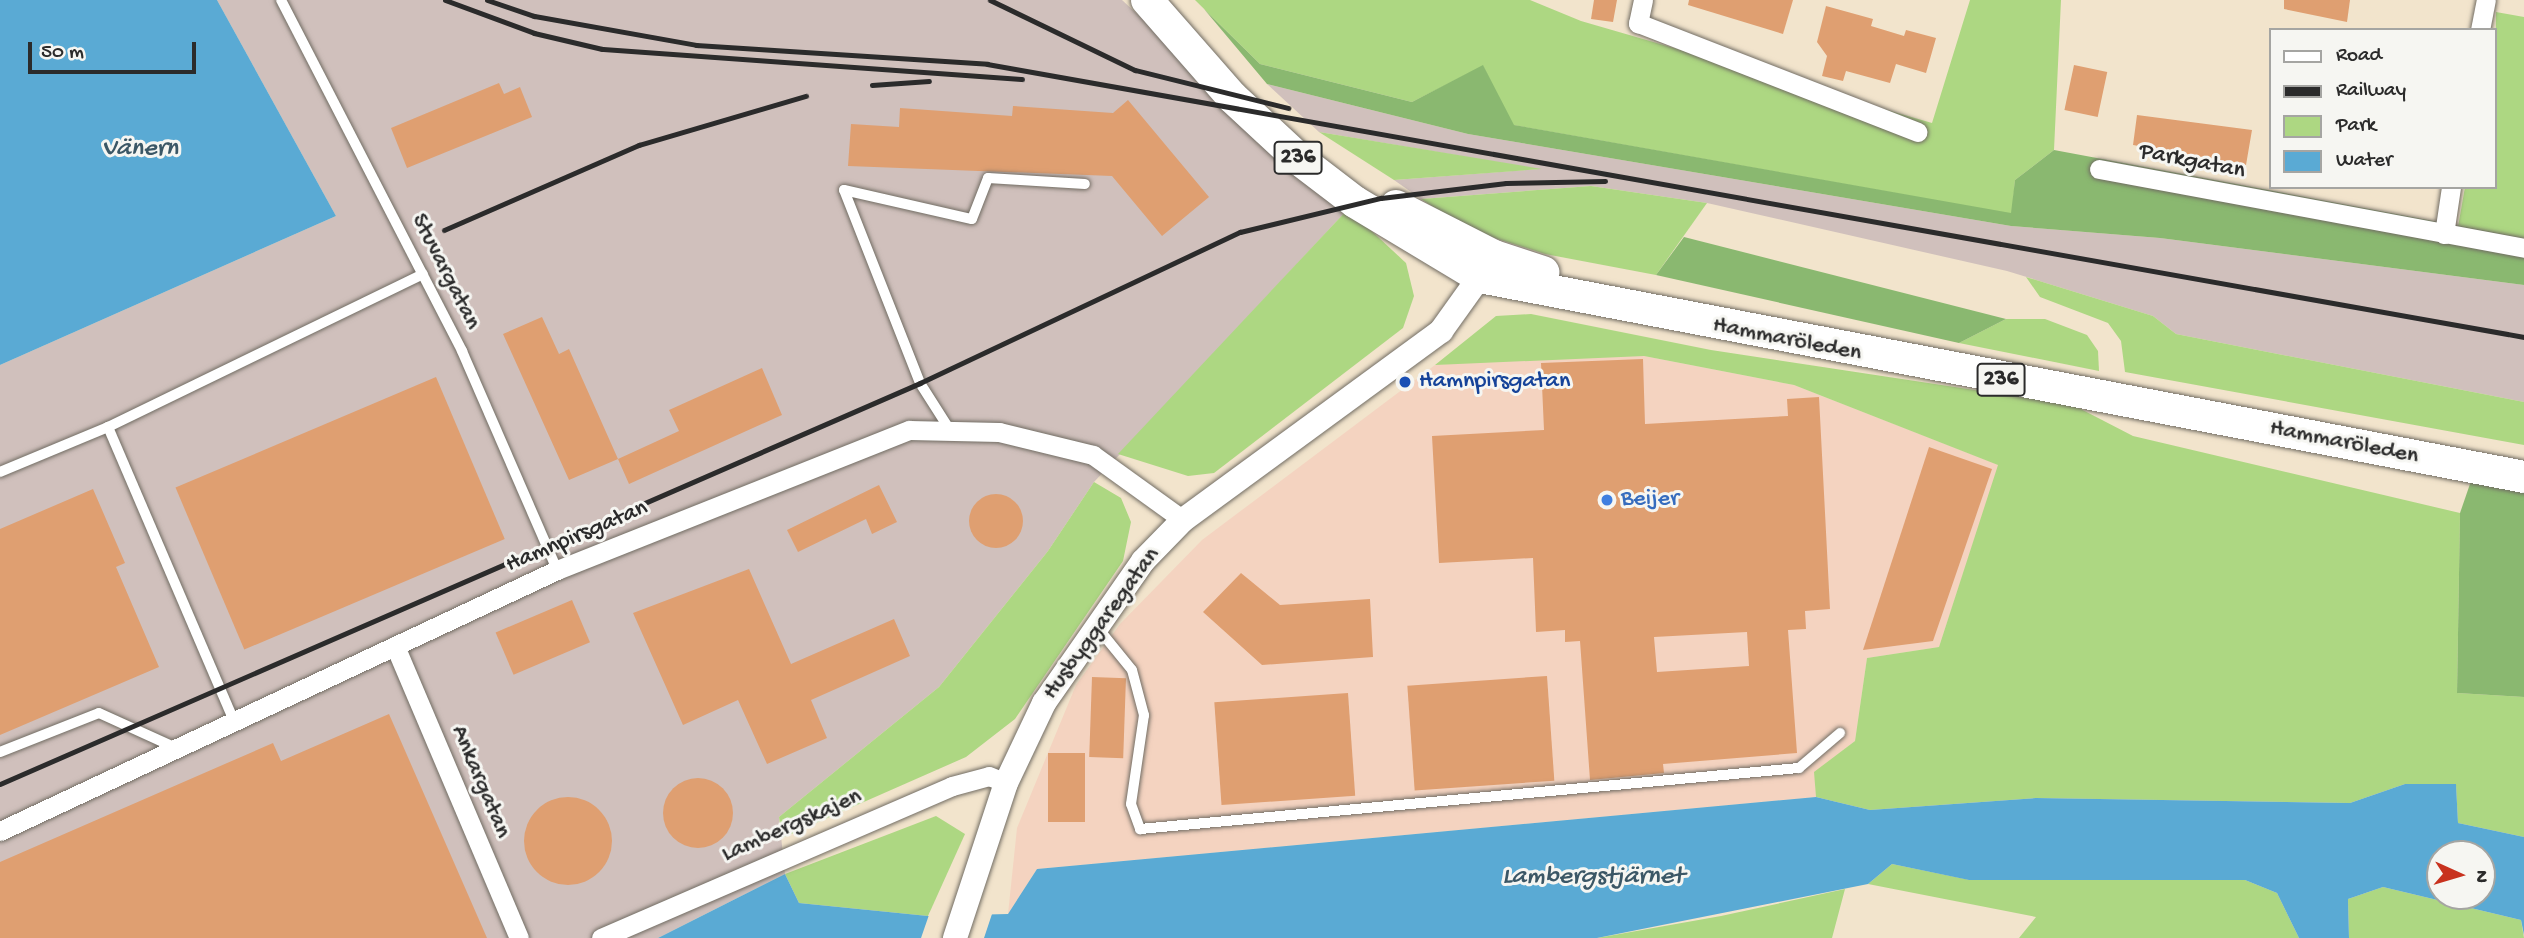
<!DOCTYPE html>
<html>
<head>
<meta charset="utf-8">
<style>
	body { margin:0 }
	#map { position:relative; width:2524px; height:938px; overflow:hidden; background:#f2e4cc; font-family:"Gochi Hand",sans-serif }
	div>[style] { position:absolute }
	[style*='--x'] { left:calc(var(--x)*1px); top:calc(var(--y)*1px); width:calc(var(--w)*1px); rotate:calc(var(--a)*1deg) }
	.built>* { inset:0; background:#f4d3c0 }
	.industrial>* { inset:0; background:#d0c0bc }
	.green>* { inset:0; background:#add782 }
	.forest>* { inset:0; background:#8ab870 }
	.water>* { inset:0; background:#5aaad4 }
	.pier>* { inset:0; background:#f2e4cc }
	.building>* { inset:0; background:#df9f71; transform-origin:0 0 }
	.round { border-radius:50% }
	.roads { filter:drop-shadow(0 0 2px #716c63) drop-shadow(0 0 2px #716c63) }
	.service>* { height:10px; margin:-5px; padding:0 5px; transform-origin:5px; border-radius:5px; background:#fff }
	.minor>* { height:19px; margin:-9.5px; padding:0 9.5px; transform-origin:9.5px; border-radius:9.5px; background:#fff }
	.tertiary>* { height:24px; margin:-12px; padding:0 12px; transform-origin:12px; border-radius:12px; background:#fff }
	.primary>* { height:32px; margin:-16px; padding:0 16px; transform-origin:16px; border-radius:16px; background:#fff }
	.rail>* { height:5px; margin:-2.5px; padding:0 2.5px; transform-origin:2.5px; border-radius:2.5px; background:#2b2b2b }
	.dots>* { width:19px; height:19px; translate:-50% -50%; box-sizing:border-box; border:4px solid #f6f6f2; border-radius:50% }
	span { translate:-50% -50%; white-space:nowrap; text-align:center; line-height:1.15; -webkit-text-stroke:6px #f6f6f2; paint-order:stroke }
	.shield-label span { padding:2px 5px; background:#f6f6f2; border:2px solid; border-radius:5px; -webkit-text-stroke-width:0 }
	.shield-label { font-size:23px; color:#2b2b2b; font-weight:700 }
	.street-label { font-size:24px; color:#2b2b2b }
	.transit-label { font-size:24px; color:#164399 }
	.left { translate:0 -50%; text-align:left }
	.shop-label { font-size:24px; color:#366cbe }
	.water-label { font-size:26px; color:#3b5766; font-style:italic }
	.legend { position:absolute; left:2269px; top:28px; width:228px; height:161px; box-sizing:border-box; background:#f6f6f2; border:2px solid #a5a5a2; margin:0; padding:9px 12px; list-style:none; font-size:21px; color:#2b2b2b }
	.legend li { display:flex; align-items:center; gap:14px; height:35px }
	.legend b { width:35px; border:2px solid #a5a5a2 }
	.north { position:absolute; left:2426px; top:840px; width:70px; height:70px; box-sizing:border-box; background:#f6f6f2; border:2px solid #a5a5a2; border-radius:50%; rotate:94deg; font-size:19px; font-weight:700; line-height:28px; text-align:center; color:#2b2b2b }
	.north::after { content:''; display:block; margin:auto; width:24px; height:32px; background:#c8321e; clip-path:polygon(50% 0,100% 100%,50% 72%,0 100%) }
	.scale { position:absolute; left:28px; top:42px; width:168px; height:32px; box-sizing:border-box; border:4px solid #2b2b2b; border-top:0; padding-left:9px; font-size:21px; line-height:24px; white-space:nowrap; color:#2b2b2b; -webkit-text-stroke:5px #f6f6f2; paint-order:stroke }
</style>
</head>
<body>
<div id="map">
	<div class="built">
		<div style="clip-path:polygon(1574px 354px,1644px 356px,1794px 385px,1999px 465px,1939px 647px,1867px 658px,1855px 741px,1815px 772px,1816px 797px,1037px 869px,1008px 914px,1017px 828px,1076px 685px,1120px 624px,1202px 540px,1435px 365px)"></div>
	</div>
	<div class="industrial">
		<div style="clip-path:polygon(217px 0,1122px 0,1348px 209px,1094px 482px,1048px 551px,939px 687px,779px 817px,785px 874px,658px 938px,0 938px,0 365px,336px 216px)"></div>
		<div style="clip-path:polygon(1267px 84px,1468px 134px,2011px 226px,2160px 238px,2524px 285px,2524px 402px,2176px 334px,2153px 316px,2007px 271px,1707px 203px,1591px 186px,1421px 199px,1394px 180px,1538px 169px,1319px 132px)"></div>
	</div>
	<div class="green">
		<div style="clip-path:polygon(1195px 0,1530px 0,1581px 21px,1932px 123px,1970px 0,2061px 0,2054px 150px,2015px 180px,2012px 214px,1513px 125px,1483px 66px,1412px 102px,1260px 64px)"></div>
		<div style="clip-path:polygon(2496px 12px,2524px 17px,2524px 238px,2458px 227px,2465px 187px,2494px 187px)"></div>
		<div style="clip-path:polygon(1319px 132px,1542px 169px,1394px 180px)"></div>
		<div style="clip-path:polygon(1591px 186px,1707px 203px,1656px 275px,1545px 254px,1469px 230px,1421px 199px)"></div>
		<div style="clip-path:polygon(1348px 209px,1406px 263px,1414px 296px,1403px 328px,1214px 473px,1188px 476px,1118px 454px)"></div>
		<div style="clip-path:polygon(2026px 277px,2153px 316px,2176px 334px,2524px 402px,2524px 445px,2125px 372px,2121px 341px,2108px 323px,2040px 297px)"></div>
		<div style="clip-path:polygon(1531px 314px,1711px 350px,2073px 405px,2133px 436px,2460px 513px,2457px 693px,2524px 697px,2524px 837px,2458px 823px,2456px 785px,2405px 784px,2350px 803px,2036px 798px,1870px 810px,1816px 797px,1814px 772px,1855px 741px,1867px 658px,1939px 647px,1998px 465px,1794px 385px,1644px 356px,1435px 365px,1496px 316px)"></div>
		<div style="clip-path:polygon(2006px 319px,2045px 319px,2087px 335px,2098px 351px,2099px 371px,1959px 343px)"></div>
		<div style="clip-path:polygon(1094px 482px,1121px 498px,1131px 522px,1123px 561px,1015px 719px,966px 757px,782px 838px,779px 817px,939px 687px,1048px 551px)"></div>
		<div style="clip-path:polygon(936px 816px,965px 834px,928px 916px,799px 903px,785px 874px)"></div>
		<div style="clip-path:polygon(1892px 864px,1970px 880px,2245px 880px,2277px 893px,2299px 938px,2019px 938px,2036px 917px,1868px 884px)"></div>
		<div style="clip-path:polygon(2383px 887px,2521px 920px,2524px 938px,2349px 938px,2348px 899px)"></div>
		<div style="clip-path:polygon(1845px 889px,1832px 938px,1597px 938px,1721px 916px)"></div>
	</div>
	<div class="forest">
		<div style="clip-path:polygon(1204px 9px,1260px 64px,1412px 102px,1483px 65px,1514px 125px,2011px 213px,2015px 180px,2054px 150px,2524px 238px,2524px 285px,2160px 238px,2011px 226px,1468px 134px,1267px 84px)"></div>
		<div style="clip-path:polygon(1684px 237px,2006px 319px,1959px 343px,1656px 275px)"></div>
		<div style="clip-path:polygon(2471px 481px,2524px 491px,2524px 697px,2457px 693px,2460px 513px)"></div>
	</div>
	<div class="water">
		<div style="clip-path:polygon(0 0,217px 0,336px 216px,0 365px)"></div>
		<div style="clip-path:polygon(evenodd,2405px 784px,2456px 784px,2458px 823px,2524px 837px,2524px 935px,2521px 920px,2383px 887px,2348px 899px,2349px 938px,2299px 938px,2277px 893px,2245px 880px,1969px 880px,1892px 864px,1868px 884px,1597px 938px,658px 938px,785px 874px,799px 903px,928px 916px,1008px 914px,1037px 869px,1816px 797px,1870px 810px,2036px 798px,2350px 803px,2405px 784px,2440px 854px,2482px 854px,2482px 896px,2440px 896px,2440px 854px)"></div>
	</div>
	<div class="pier">
		<div style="clip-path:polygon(993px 911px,984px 938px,921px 938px,930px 912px)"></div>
	</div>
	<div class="building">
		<div style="clip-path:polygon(1594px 0,1617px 0,1613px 22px,1591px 19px)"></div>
		<div style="clip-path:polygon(1689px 0,1793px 0,1783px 34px,1688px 5px)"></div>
		<div style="clip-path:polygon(2284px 0,2350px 0,2347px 22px,2284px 9px)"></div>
		<div style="clip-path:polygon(1826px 6px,1873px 19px,1871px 26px,1904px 36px,1906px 30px,1936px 38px,1926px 73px,1896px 64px,1890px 83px,1846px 71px,1843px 81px,1822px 76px,1827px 56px,1817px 42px)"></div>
		<div style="left:2074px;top:65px;width:34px;height:46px;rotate:12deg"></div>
		<div style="clip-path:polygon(499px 83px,504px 94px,520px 87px,532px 117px,407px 168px,391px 128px)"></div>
		<div style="clip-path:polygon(1128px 100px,1209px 197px,1162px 236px,1112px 176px,848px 166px,851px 124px,899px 127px,900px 108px,1012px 116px,1013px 106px,1113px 113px)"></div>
		<div style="clip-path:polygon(2137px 115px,2252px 130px,2246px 165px,2213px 166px,2214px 159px,2133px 145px)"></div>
		<div style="clip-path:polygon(542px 317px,559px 354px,569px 349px,618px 459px,569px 480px,503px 334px)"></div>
		<div style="clip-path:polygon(evenodd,1643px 359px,1645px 424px,1788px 416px,1787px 399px,1819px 397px,1830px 609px,1805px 611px,1806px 629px,1788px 630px,1797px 753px,1663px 764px,1664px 773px,1590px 780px,1580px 641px,1565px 642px,1565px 630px,1536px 632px,1533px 558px,1439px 563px,1432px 436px,1544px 430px,1541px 363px,1643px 359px,1747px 632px,1749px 666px,1657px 672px,1654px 637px,1747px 632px)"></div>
		<div style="clip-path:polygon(762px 368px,782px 415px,629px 484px,618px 459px,679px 431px,669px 410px)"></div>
		<div style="left:436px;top:377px;width:176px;height:283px;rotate:67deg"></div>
		<div style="clip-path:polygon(1929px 447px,1992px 469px,1933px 641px,1863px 650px)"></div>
		<div style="clip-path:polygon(879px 485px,897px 522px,872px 534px,866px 519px,798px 552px,787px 530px)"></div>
		<div style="clip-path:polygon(93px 489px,125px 563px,116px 567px,159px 667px,0 735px,0 529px)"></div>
		<div class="round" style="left:969px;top:494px;width:54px;height:54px"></div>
		<div style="clip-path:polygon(749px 569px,791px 664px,894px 619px,910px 656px,811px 700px,827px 738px,767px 764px,738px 700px,683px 725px,633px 613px)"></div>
		<div style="clip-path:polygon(1241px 573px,1280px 605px,1370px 599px,1373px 657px,1262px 665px,1203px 612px)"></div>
		<div style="left:572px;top:600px;width:46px;height:83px;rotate:67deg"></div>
		<div style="left:1547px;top:676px;width:105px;height:140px;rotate:86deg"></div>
		<div style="left:1092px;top:677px;width:34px;height:80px;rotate:2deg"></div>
		<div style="left:1348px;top:693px;width:103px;height:134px;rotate:86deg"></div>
		<div style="clip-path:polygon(389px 714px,487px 938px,0 938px,0 862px,273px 743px,281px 761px)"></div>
		<div style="left:1048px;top:753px;width:37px;height:69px"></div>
		<div class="round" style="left:663px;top:778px;width:70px;height:70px"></div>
		<div class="round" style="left:524px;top:797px;width:88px;height:88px"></div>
	</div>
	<div class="roads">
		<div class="service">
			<div style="--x:281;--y:0;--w:395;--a:62.7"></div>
			<div style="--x:462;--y:351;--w:239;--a:66.5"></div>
			<div style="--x:844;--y:190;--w:131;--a:12.8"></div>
			<div style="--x:972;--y:219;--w:44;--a:-68.7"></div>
			<div style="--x:988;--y:178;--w:97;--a:3.5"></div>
			<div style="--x:844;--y:190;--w:207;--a:68.5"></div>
			<div style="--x:920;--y:383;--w:52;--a:57.5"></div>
			<div style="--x:108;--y:427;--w:320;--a:66.8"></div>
			<div style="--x:0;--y:472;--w:117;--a:-22.6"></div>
			<div style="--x:108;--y:427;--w:350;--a:-25.9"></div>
			<div style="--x:1097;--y:627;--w:55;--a:50.9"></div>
			<div style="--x:1132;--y:670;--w:47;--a:75.1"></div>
			<div style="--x:1144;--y:715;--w:90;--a:98.3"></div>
			<div style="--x:1131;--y:804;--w:27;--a:70"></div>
			<div style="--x:1140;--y:829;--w:662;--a:-5.29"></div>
			<div style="--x:1799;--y:768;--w:54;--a:-40.5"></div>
			<div style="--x:0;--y:752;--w:106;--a:-21.5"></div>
			<div style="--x:99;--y:713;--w:85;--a:24.4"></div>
		</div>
		<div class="minor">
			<div style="--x:1643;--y:0;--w:24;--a:102"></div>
			<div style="--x:1638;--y:23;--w:300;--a:21.3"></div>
			<div style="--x:2480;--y:30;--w:31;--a:-79"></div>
			<div style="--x:2099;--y:169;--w:432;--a:10.5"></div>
			<div style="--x:2444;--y:234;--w:48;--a:-81.5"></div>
			<div style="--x:395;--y:646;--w:317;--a:67"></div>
			<div style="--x:0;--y:831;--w:615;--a:-25.11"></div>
			<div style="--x:557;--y:570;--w:379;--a:-21.7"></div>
			<div style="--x:909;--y:430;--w:90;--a:1.3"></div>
			<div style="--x:999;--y:432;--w:97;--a:13.7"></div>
			<div style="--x:1093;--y:455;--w:111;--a:35.8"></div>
			<div style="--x:601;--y:938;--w:382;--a:-23.4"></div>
			<div style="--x:952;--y:786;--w:38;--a:-15"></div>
			<div style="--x:989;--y:776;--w:18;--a:22"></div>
		</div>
		<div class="tertiary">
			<div style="--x:955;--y:938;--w:163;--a:-71.8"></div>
			<div style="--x:1006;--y:783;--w:89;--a:-64.6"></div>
			<div style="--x:1044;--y:703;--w:173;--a:-55.1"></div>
			<div style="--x:1143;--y:561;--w:57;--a:-45.7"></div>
			<div style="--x:1183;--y:520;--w:320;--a:-36.2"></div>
			<div style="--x:1441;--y:331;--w:82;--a:-54.4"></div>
		</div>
		<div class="primary">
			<div style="--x:1147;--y:0;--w:129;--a:48.8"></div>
			<div style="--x:1232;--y:97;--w:93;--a:42.8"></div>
			<div style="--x:1300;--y:160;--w:69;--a:37.4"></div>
			<div style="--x:1355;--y:202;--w:146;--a:31"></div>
			<div style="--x:1480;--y:277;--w:1063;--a:10.84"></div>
			<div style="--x:1396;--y:206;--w:110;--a:27"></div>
			<div style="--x:1494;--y:256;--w:52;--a:18.1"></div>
		</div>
	</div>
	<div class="rail">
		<div style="--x:445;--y:0;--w:95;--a:20.3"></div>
		<div style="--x:534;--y:33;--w:70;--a:13.2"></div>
		<div style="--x:602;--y:49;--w:421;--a:4.1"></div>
		<div style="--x:487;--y:0;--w:50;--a:18.8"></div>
		<div style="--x:534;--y:16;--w:165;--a:10.1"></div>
		<div style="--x:696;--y:45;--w:292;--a:3.7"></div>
		<div style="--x:987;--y:64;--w:1561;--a:10.07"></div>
		<div style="--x:990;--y:0;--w:161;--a:25.8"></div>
		<div style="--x:1135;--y:70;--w:158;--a:13.9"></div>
		<div style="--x:872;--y:85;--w:57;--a:-4"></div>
		<div style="--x:444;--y:230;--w:213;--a:-23.6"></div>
		<div style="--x:639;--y:145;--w:174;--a:-16.4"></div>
		<div style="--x:0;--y:784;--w:1004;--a:-23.55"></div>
		<div style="--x:920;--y:383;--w:354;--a:-25.3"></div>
		<div style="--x:1240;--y:232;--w:145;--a:-13.6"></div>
		<div style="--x:1381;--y:198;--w:126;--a:-6.8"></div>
		<div style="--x:1506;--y:183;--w:99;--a:-1.2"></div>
	</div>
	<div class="dots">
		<div style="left:1405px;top:382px;background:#1a4fb4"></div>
		<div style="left:1607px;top:500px;background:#3f7fe0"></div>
	</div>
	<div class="shield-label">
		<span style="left:1298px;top:158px">236</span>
		<span style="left:2001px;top:380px">236</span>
	</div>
	<div class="street-label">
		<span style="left:2192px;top:162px;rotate:11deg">Parkgatan</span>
		<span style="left:445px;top:272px;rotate:63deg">Stuvargatan</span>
		<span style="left:1787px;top:340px;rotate:11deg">Hammaröleden</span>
		<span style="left:2344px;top:443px;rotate:11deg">Hammaröleden</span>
		<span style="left:577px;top:537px;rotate:-23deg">Hamnpirsgatan</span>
		<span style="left:1102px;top:624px;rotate:-54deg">Husbyggaregatan</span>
		<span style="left:480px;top:782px;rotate:67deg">Ankargatan</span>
		<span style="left:792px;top:826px;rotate:-24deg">Lambergskajen</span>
	</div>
	<div class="transit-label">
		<span class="left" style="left:1419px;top:382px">Hamnpirsgatan</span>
	</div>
	<div class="shop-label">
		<span class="left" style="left:1621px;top:500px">Beijer</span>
	</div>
	<div class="water-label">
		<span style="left:140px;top:150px">Vänern</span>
		<span style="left:1593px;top:878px">Lambergstjärnet</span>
	</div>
	<ul class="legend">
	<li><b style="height:9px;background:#fff"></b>Road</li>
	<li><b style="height:9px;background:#2b2b2b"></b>Railway</li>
	<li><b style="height:19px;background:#add782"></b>Park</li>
	<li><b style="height:19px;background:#5aaad4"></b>Water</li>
	</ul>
	<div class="north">N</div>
	<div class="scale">50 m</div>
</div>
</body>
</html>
